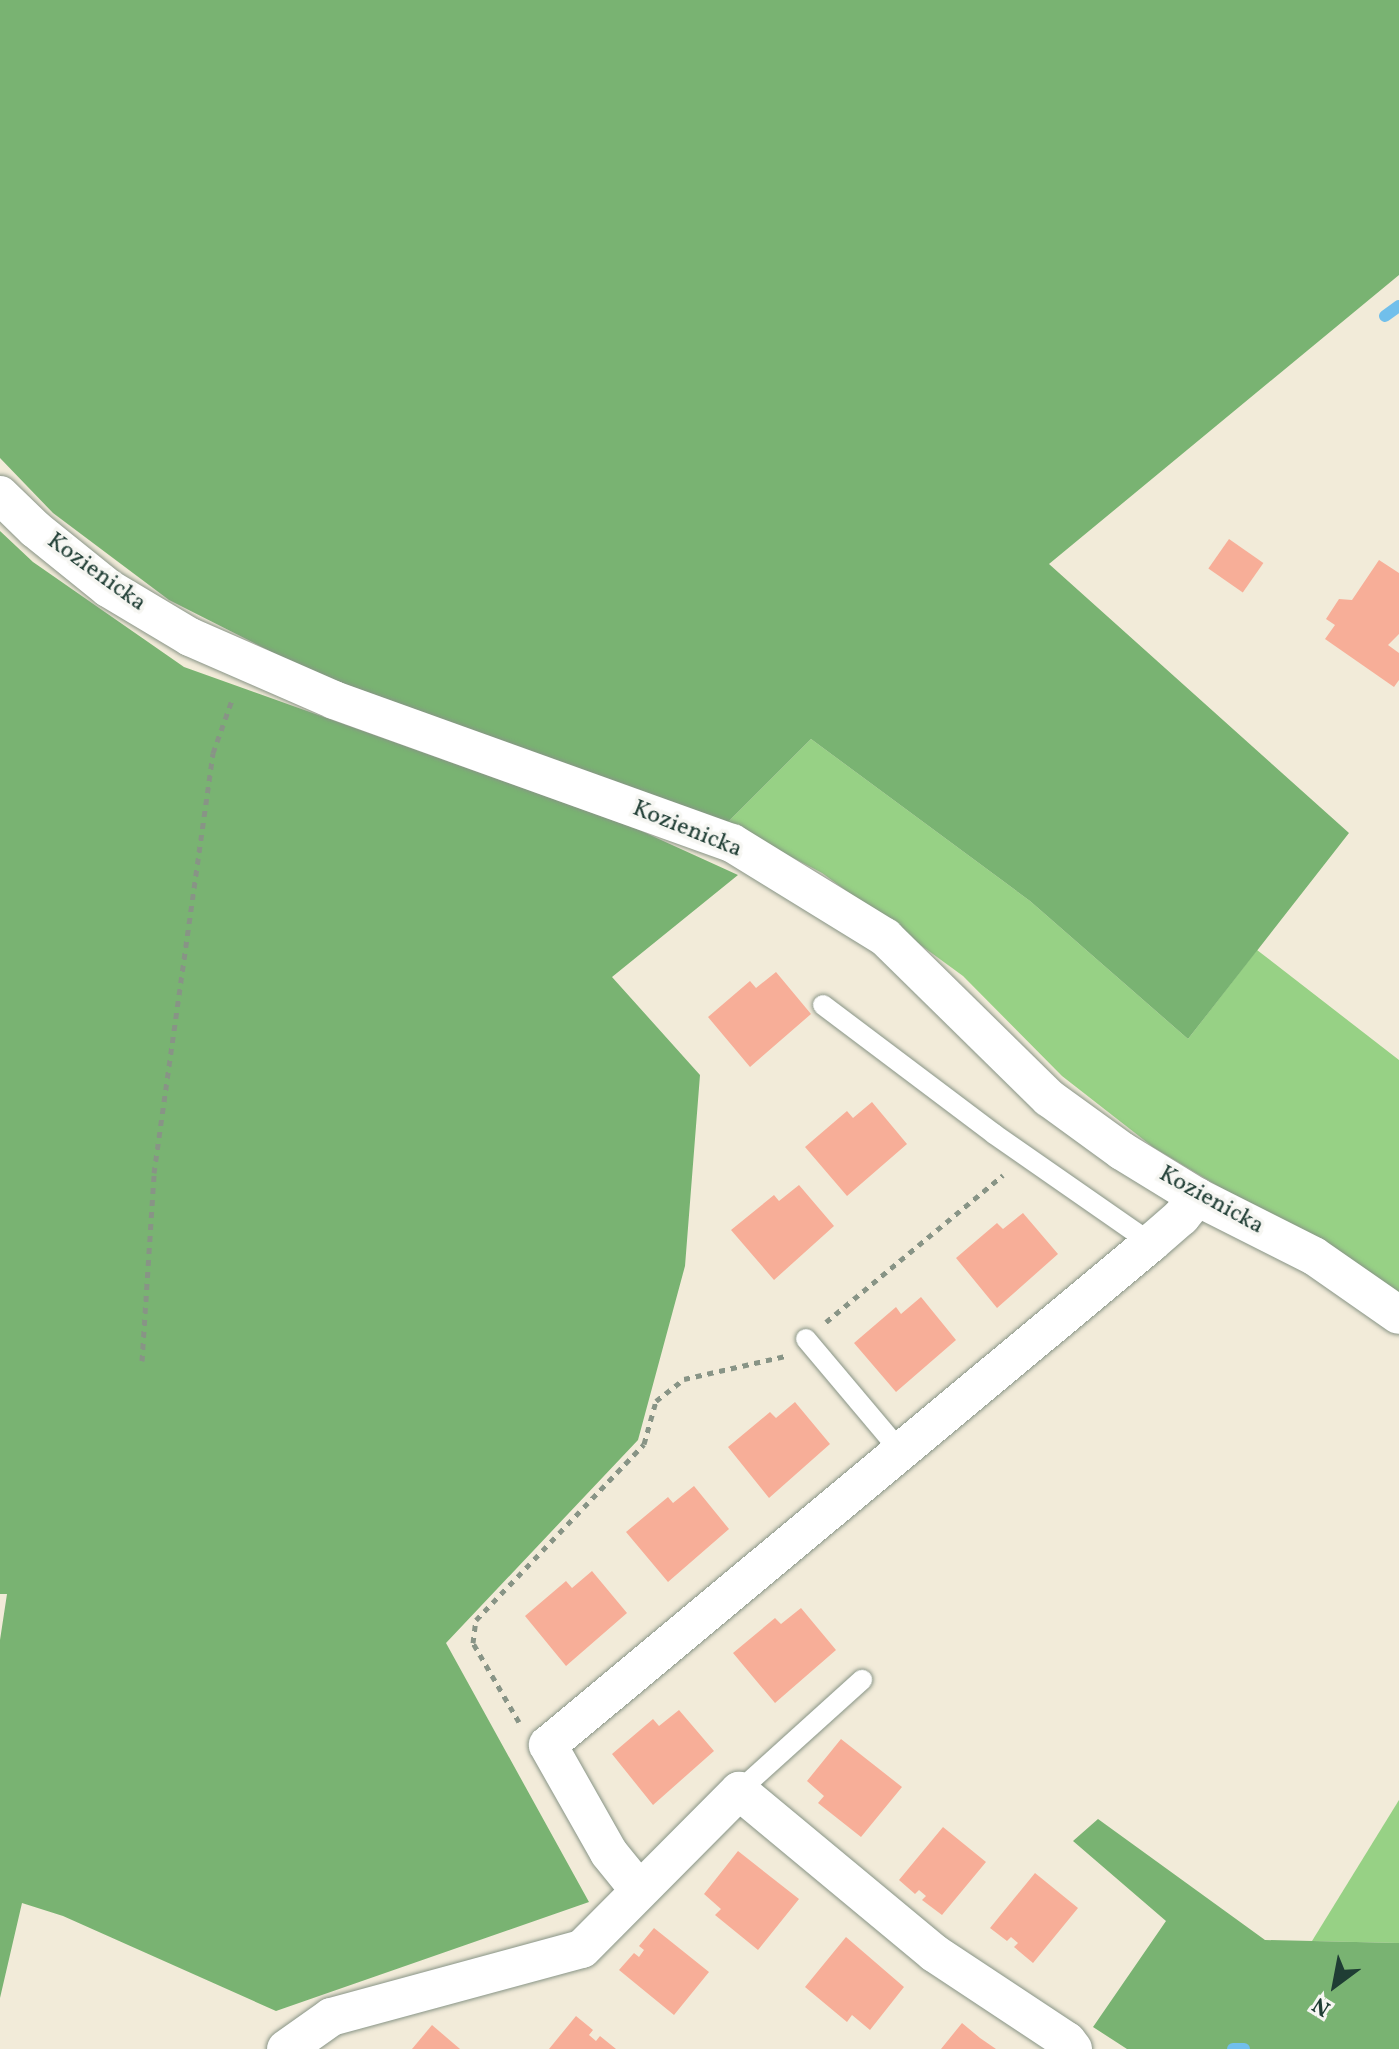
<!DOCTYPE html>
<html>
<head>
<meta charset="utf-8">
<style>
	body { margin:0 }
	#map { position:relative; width:1399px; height:2049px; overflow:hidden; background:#f2ebd9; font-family:Vollkorn,serif }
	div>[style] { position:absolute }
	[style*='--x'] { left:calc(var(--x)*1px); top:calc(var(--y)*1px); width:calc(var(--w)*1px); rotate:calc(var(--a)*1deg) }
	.green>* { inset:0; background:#97d185 }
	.forest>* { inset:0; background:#79b372 }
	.stream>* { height:12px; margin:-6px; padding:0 6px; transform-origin:6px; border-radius:6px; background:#71bfeb }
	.building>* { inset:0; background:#f7ae98; transform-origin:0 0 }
	.path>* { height:5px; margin-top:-2.5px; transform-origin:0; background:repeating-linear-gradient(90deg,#889486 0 6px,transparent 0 12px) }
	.roads { filter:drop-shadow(0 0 2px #889486) drop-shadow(0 0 2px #889486) }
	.service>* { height:20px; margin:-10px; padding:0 10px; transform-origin:10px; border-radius:10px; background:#fff }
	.minor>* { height:38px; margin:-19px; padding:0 19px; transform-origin:19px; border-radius:19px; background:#fff }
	span { translate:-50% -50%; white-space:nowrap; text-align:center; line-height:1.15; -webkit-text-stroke:7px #f6f6f2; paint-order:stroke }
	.street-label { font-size:24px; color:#1f3d34 }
	.north { position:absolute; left:1295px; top:1945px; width:80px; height:80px; -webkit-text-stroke:6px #f6f6f2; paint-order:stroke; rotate:212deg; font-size:22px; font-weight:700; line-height:32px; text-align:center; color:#1f3d34 }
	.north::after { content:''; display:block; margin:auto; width:28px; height:36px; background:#1f3d34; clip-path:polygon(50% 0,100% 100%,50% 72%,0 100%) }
</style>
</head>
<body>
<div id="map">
	<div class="green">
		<div style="clip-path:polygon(811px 739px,1030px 901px,1188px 1039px,1257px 950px,1399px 1060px,1399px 1295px,1153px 1147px,1062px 1076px,963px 976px,822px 873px,727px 823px)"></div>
		<div style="clip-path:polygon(1399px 1800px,1399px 1943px,1312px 1941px)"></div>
	</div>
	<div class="forest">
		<div style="clip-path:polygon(0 0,1399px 0,1399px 275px,1049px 564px,1349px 833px,1188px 1039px,1030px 901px,811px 739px,727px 823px,309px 671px,169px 600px,53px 513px,0 458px)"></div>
		<div style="clip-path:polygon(0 531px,33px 562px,184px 667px,637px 829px,738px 875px,612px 977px,700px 1075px,685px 1266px,638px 1440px,446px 1643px,589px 1902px,276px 2011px,63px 1916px,22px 1903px,0 1998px,0 1640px,7px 1594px,0 1594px)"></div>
		<div style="clip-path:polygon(1098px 1819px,1265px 1940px,1399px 1943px,1399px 2049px,1127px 2049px,1093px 2027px,1166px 1921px,1073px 1841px)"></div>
	</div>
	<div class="stream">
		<div style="--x:1385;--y:316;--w:17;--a:-36"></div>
		<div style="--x:1233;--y:2049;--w:11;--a:0"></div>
	</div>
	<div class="building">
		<div style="left:1229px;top:539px;width:42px;height:36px;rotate:35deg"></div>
		<div style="clip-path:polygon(1379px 560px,1399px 573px,1399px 634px,1388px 645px,1399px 653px,1399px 680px,1394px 687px,1325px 639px,1335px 625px,1326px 619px,1339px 599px,1352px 600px)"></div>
		<div style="clip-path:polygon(776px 972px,811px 1014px,750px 1067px,708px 1017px,750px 981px,756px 988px)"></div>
		<div style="clip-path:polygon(872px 1102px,907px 1144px,847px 1196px,805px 1147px,847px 1111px,853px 1118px)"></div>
		<div style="clip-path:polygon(799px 1185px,834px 1226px,774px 1280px,731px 1230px,774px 1195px,779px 1201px)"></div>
		<div style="clip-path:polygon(1023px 1213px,1058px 1254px,997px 1308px,956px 1258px,997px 1223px,1003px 1229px)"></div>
		<div style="clip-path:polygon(921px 1297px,956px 1340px,896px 1392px,854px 1343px,896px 1307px,901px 1314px)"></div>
		<div style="clip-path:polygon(795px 1402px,830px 1444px,769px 1498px,728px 1447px,770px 1412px,776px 1418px)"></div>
		<div style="clip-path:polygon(694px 1486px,729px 1529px,668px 1582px,626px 1532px,668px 1497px,673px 1503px)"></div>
		<div style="clip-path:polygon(592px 1571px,627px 1613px,566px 1666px,525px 1616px,566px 1581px,572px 1588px)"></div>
		<div style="clip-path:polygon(801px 1608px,836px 1650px,775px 1703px,733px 1653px,775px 1618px,781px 1624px)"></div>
		<div style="clip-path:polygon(679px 1710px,714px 1751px,653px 1805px,612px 1754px,653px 1719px,659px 1726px)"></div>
		<div style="clip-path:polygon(841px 1739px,902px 1787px,861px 1837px,818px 1803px,824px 1796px,807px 1781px)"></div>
		<div style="clip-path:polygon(943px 1827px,986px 1862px,942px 1915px,922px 1900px,926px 1896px,919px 1890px,915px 1894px,899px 1880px)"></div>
		<div style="clip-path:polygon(738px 1851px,799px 1899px,758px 1950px,715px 1915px,721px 1909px,704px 1894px)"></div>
		<div style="clip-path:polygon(1035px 1873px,1078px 1908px,1033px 1963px,1014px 1947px,1018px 1943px,1011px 1937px,1007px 1941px,990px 1928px)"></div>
		<div style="clip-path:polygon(654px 1928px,709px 1972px,674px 2015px,619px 1970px,634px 1953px,639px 1957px,644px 1950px,639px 1946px)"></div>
		<div style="clip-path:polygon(846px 1937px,904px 1987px,870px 2030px,852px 2015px,847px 2022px,805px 1987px)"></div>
		<div style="clip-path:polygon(576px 2016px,593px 2030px,589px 2035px,596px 2041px,600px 2036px,616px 2049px,549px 2049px)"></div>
		<div style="clip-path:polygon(962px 2023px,980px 2038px,996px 2049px,941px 2049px)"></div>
		<div style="clip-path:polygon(432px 2025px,460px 2049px,412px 2049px)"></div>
	</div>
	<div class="path">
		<div style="--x:826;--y:1322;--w:230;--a:-39.7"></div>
		<div style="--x:142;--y:1361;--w:188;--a:-86.3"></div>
		<div style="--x:154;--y:1173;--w:424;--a:-82"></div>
		<div style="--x:213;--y:753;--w:59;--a:-70.3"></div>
		<div style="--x:519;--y:1722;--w:91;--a:-120.2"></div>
		<div style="--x:473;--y:1643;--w:23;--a:-83"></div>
		<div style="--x:476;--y:1620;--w:243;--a:-46.3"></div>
		<div style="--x:644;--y:1444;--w:45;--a:-74.4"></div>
		<div style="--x:656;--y:1401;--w:36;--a:-38"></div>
		<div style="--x:684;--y:1379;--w:104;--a:-12.8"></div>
	</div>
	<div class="roads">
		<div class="service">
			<div style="--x:823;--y:1005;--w:214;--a:37"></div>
			<div style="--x:994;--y:1134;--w:191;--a:34.8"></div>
			<div style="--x:806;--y:1339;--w:148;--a:49.9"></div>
			<div style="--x:739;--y:1791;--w:166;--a:-42.1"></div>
		</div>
		<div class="minor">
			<div style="--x:0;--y:495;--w:49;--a:44.2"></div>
			<div style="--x:35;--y:529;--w:94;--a:38.9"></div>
			<div style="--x:108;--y:588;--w:96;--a:30.9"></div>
			<div style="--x:190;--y:637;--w:157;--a:23.6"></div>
			<div style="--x:334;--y:700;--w:423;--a:19.8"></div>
			<div style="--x:732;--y:843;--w:180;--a:31.6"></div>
			<div style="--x:885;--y:937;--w:230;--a:44.5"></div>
			<div style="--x:1049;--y:1098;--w:90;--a:36"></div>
			<div style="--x:1122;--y:1151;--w:88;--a:31.5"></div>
			<div style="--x:1197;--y:1197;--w:131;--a:26.8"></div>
			<div style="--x:1314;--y:1256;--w:103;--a:34.8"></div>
			<div style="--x:639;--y:1890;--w:48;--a:-129"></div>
			<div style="--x:609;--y:1853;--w:124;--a:-119.5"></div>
			<div style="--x:548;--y:1745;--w:785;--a:-39.78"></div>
			<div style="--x:1151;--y:1243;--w:40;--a:-41"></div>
			<div style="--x:1181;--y:1217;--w:26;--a:-51"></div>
			<div style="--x:286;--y:2049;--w:55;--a:-35.4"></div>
			<div style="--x:331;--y:2017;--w:260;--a:-15.2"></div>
			<div style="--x:582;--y:1949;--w:223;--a:-45.2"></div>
			<div style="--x:739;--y:1791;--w:254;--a:39.7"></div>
			<div style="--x:934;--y:1953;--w:159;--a:33.5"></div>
			<div style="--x:1067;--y:2041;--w:10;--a:53"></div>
		</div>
	</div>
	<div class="street-label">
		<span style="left:96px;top:573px;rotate:36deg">Kozienicka</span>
		<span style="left:687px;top:830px;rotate:22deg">Kozienicka</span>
		<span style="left:1211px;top:1201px;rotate:29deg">Kozienicka</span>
	</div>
	<div class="north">N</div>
</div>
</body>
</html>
